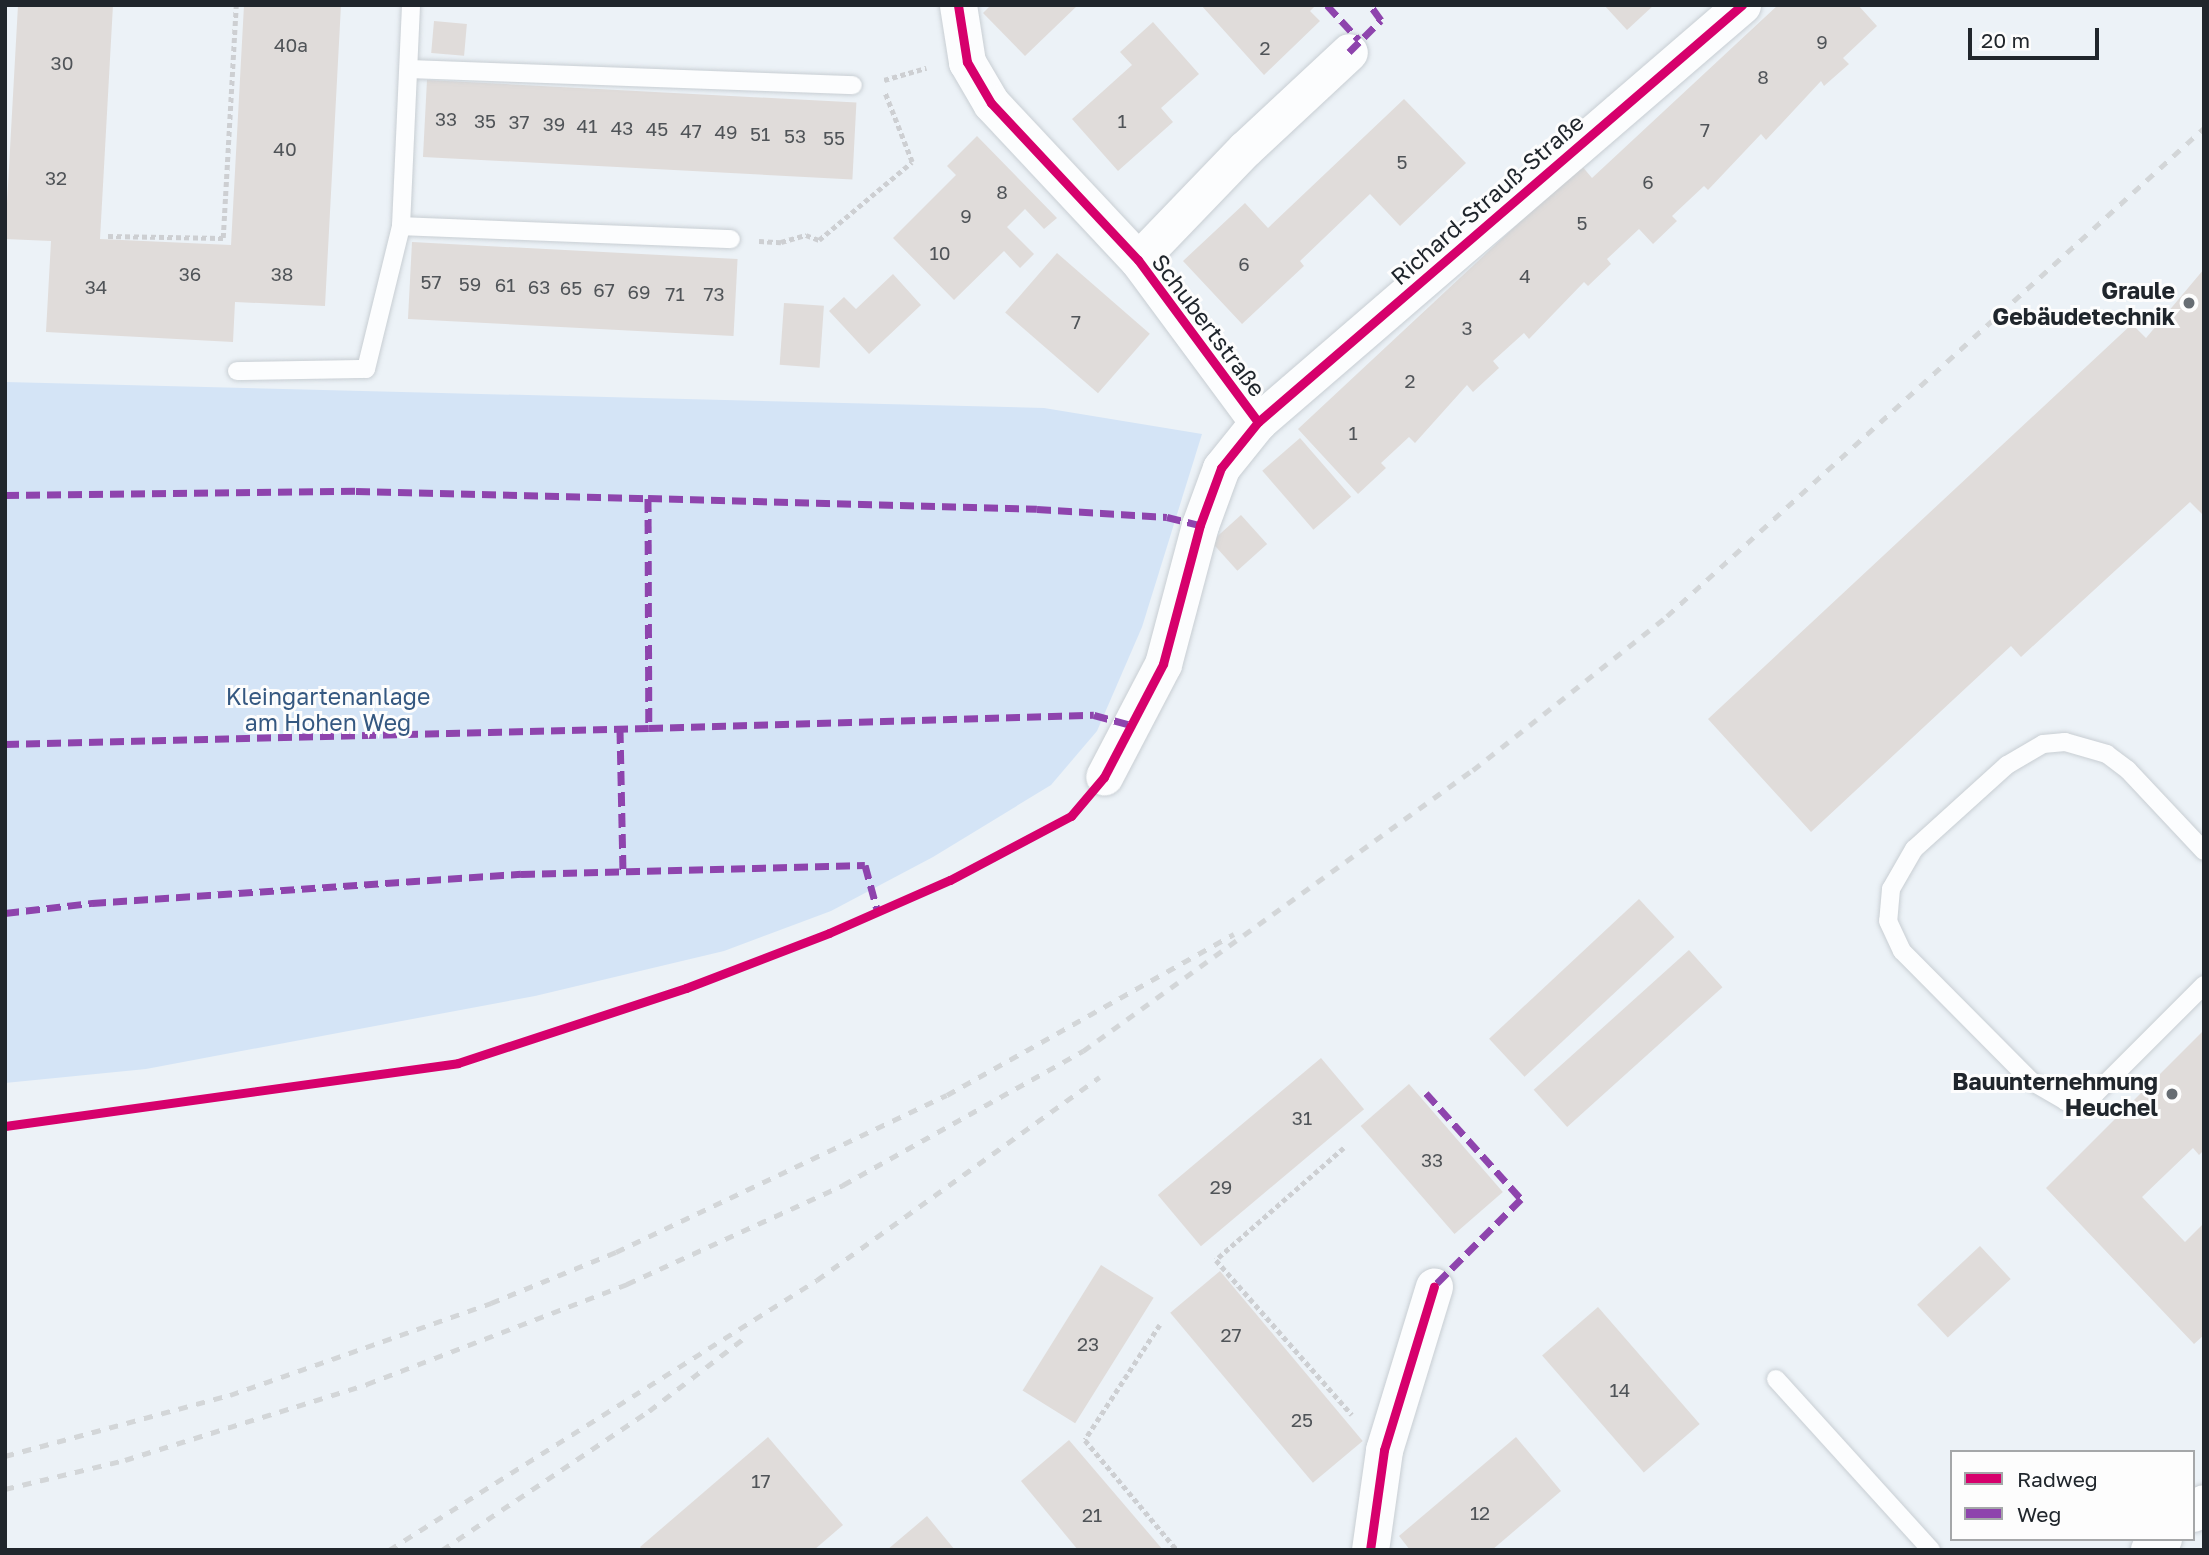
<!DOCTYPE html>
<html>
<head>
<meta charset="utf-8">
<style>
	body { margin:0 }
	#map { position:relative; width:2209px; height:1555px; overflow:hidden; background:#ecf2f7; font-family:"Golos Text",sans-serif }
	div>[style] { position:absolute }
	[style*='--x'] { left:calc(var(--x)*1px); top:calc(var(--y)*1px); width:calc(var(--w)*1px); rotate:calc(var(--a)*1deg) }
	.green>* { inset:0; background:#d4e4f6 }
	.building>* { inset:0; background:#e0dcda; transform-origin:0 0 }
	.path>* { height:4.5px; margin-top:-2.25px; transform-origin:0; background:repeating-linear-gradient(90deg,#cdcfd2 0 5px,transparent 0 8.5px) }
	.roads { filter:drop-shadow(0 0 2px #c8ced3) drop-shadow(0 0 2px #c8ced3) }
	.service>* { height:18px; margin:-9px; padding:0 9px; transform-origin:9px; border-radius:9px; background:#fcfdfe }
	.minor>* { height:37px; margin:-18.5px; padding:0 18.5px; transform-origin:18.5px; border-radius:18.5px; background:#fcfdfe }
	.primary>* { height:38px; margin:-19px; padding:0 19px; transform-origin:19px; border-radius:19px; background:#fcfdfe }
	.rail>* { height:5px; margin-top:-2.5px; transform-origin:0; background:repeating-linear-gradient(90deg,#d3d6d8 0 9px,transparent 0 18px) }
	.quiet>* { height:7px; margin-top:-3.5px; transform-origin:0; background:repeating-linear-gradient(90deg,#8e44ad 0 14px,transparent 0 21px) }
	.cycleway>* { height:9px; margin:-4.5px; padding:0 4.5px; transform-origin:4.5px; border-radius:4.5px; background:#d6006c }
	.dots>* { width:19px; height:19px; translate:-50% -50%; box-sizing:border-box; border:4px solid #fdfdfd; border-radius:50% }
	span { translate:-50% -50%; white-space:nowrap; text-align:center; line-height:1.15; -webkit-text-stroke:6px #fdfdfd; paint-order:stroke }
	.number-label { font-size:19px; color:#505458 }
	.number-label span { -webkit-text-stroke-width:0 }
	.street-label { font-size:23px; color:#20262c }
	.poi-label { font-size:23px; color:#20262c; font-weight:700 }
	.right { translate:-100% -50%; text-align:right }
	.park-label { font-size:23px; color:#355881 }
	.frame { position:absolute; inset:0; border:7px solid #20262c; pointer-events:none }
	.legend { position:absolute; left:1950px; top:1450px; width:245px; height:91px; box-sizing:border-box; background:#fdfdfd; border:2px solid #a5a7a9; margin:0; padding:9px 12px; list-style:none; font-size:21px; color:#20262c }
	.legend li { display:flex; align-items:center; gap:14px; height:35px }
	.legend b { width:35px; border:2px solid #a5a7a9 }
	.scale { position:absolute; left:1968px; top:28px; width:131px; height:32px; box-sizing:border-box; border:4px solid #20262c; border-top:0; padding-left:9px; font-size:21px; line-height:24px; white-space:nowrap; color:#20262c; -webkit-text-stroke:5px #fdfdfd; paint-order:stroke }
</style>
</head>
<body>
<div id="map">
	<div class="green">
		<div style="clip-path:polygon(5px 382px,1044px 408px,1202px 434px,1142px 627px,1097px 731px,1051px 785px,933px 857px,831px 911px,724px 951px,535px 996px,146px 1069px,5px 1083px)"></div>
	</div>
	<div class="building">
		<div style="clip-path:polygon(18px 5px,113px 5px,100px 239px,231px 245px,244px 5px,341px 5px,325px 306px,235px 302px,233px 342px,46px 332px,51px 241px,5px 239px)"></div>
		<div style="clip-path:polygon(991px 5px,1078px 5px,1025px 56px,983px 13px)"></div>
		<div style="clip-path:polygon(1201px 5px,1316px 5px,1310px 11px,1320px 21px,1264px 75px)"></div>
		<div style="clip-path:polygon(1604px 5px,1654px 5px,1627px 30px)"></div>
		<div style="clip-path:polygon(1778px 5px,1858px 5px,1877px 26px,1843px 58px,1849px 64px,1824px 86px,1821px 81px,1766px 140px,1761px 134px,1708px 190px,1704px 186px,1672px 216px,1677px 221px,1653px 244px,1639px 229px,1607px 259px,1611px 264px,1588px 286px,1584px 282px,1529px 339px,1524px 333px,1493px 361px,1499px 368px,1473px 392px,1467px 385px,1415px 443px,1409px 437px,1381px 463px,1386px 468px,1358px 494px,1298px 429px,1581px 165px,1592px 178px)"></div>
		<div style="left:434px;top:21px;width:33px;height:32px;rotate:5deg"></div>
		<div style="clip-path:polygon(1153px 22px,1199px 74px,1161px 108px,1173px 122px,1118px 171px,1072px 119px,1132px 65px,1120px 52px)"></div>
		<div style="left:427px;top:80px;width:430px;height:77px;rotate:3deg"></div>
		<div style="clip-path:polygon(1404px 99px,1466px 163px,1400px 226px,1370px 194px,1300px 261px,1304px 266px,1242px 324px,1183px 261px,1245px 203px,1268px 228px)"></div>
		<div style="clip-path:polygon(977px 136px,1057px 218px,1044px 229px,1025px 209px,1007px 227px,1034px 254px,1020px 268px,1004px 251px,954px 300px,893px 238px,956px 175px,947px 166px)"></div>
		<div style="left:412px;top:242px;width:326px;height:77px;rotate:3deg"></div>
		<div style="left:1057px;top:253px;width:123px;height:79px;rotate:41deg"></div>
		<div style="clip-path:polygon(2204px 269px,2204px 516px,2190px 502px,2021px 657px,2011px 646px,1811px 832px,1708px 719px,2132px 324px,2146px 338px)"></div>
		<div style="clip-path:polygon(893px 274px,921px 305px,869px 354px,829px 311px,844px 297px,856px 309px)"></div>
		<div style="left:784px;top:303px;width:40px;height:62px;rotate:4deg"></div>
		<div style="left:1300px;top:438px;width:78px;height:50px;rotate:49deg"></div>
		<div style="left:1241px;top:515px;width:39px;height:40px;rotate:48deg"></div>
		<div style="left:1639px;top:899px;width:52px;height:205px;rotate:47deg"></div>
		<div style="left:1689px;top:950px;width:50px;height:209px;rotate:48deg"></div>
		<div style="clip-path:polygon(2204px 1030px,2204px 1150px,2199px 1155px,2193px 1148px,2142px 1197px,2185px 1242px,2204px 1223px,2204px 1335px,2194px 1344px,2046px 1188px)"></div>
		<div style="left:1321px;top:1058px;width:67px;height:213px;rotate:50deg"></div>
		<div style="left:1409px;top:1084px;width:143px;height:64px;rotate:49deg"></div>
		<div style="left:1980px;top:1246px;width:45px;height:86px;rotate:47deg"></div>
		<div style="left:1101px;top:1265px;width:62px;height:148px;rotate:32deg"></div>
		<div style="left:1220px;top:1271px;width:222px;height:65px;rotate:50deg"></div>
		<div style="left:1598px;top:1307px;width:155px;height:74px;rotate:49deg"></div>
		<div style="clip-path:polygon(768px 1437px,843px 1525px,814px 1550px,643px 1550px,640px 1547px)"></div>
		<div style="clip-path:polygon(1516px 1437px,1561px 1491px,1492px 1550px,1410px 1550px,1399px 1536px)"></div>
		<div style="clip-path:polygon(1069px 1440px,1163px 1550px,1078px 1550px,1021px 1481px)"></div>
		<div style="clip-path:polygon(927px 1516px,955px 1550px,887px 1550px)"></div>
	</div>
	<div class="path">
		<div style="--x:884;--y:80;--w:44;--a:-15.9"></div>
		<div style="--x:108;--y:236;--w:115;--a:1"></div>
		<div style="--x:223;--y:238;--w:233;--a:-86.8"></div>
		<div style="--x:759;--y:241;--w:22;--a:3"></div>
		<div style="--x:781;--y:242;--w:26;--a:-16"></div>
		<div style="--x:806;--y:235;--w:14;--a:21"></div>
		<div style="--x:819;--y:240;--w:121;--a:-40"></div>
		<div style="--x:912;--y:162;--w:74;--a:-111.4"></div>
		<div style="--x:1344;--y:1148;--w:170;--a:138.8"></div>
		<div style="--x:1216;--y:1260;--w:206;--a:48.7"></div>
		<div style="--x:1160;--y:1325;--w:137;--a:123.1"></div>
		<div style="--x:1085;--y:1440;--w:143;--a:50.1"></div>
	</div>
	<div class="roads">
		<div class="service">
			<div style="--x:411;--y:69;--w:442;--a:2.1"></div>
			<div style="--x:401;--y:226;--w:330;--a:2.3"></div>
			<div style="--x:237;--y:371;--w:129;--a:-0.9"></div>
			<div style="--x:366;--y:369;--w:147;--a:-76.2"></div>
			<div style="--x:401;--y:226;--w:221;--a:-87.4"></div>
			<div style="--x:2204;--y:851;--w:111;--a:-133.2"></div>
			<div style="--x:2128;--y:770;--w:26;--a:-143"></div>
			<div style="--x:2107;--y:754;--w:44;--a:-164.1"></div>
			<div style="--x:2065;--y:742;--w:22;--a:175"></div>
			<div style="--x:2043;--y:744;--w:42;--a:149.7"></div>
			<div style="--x:2007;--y:765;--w:125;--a:137.9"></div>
			<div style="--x:1914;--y:849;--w:46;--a:119.9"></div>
			<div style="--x:1891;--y:889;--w:32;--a:95"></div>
			<div style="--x:1888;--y:921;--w:33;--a:65"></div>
			<div style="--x:1902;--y:951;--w:183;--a:45.2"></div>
			<div style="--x:2031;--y:1081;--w:39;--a:30"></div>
			<div style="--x:2065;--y:1101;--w:31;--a:-13"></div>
			<div style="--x:2095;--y:1094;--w:154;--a:-45"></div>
			<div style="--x:1776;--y:1379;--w:231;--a:47.8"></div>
		</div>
		<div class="minor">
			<div style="--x:958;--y:5;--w:58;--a:81"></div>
			<div style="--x:967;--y:62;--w:48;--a:59.7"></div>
			<div style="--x:991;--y:103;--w:215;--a:46.9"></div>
			<div style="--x:1138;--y:260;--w:202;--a:53.5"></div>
			<div style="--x:1258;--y:422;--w:59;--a:128.8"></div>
			<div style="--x:1221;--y:468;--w:61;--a:110.2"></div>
			<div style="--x:1200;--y:525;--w:144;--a:104.9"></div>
			<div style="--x:1163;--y:664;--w:127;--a:117.6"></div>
			<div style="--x:1138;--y:260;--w:154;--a:-46.1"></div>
			<div style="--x:1245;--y:149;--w:142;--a:-43"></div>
			<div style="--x:1258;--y:422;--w:639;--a:-40.75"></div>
			<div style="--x:1370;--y:1550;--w:101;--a:-82"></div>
			<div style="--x:1384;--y:1450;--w:171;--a:-73"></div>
		</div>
		<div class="primary">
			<div style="--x:2193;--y:1513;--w:14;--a:-39"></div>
			<div style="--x:2150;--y:1550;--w:17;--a:-40"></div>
		</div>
	</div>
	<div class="rail">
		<div style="--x:5;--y:1456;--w:233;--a:-15.2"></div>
		<div style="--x:230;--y:1395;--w:277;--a:-19.4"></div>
		<div style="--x:491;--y:1303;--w:135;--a:-22.2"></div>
		<div style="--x:616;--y:1252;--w:366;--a:-25.4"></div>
		<div style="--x:947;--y:1095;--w:329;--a:-29.3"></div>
		<div style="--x:5;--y:1489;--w:123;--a:-13.6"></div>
		<div style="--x:125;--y:1460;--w:254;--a:-17.4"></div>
		<div style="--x:367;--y:1384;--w:279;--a:-21"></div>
		<div style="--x:627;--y:1284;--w:238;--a:-24.6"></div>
		<div style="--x:843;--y:1185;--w:275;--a:-29.2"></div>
		<div style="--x:1083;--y:1051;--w:481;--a:-35.8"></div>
		<div style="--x:1473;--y:770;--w:248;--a:-38.4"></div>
		<div style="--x:1667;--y:616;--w:726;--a:-42.26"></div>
		<div style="--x:389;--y:1550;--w:506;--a:-32.25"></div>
		<div style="--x:817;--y:1280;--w:348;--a:-35.7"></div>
		<div style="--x:442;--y:1550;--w:249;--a:-33.9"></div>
		<div style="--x:649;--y:1411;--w:125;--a:-37.5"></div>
	</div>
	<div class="quiet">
		<div style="--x:1327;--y:5;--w:47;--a:47.6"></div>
		<div style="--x:1349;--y:52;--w:45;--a:-45"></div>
		<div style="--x:1381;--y:20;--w:19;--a:-126"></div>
		<div style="--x:5;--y:495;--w:351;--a:-0.7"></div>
		<div style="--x:356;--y:491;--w:292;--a:1.4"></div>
		<div style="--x:648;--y:498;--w:389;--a:1.6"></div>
		<div style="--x:1037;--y:509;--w:130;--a:3.5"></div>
		<div style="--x:1167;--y:517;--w:34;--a:14"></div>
		<div style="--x:648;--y:498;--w:230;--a:89.8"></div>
		<div style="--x:649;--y:728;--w:445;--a:-1.7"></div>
		<div style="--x:1094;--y:715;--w:39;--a:15"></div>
		<div style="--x:620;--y:729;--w:143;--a:88.8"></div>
		<div style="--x:5;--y:744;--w:644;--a:-1.42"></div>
		<div style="--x:5;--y:913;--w:88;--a:-6.6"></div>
		<div style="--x:92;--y:903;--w:430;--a:-3.9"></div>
		<div style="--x:521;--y:874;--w:344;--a:-1.5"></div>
		<div style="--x:865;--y:865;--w:50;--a:74.8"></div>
		<div style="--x:1426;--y:1093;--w:142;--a:48.1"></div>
		<div style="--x:1521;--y:1199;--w:123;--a:135"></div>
	</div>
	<div class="cycleway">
		<div style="--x:1258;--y:422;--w:639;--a:-40.75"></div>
		<div style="--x:5;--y:1126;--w:457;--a:-7.9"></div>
		<div style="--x:458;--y:1063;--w:240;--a:-18.2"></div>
		<div style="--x:686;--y:988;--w:153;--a:-21"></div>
		<div style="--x:829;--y:933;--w:132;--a:-23.7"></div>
		<div style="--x:950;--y:880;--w:137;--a:-27.9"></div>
		<div style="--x:1071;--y:816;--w:51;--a:-49.8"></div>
		<div style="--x:1104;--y:777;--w:127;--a:-62.4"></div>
		<div style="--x:1163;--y:664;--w:144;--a:-75.1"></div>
		<div style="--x:1200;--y:525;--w:61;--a:-69.8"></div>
		<div style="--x:1221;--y:468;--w:59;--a:-51.2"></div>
		<div style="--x:1258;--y:422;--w:202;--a:-126.5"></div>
		<div style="--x:1138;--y:260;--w:215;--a:-133.1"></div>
		<div style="--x:991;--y:103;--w:48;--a:-120.3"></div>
		<div style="--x:967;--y:62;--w:58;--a:-99"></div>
		<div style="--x:1370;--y:1550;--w:101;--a:-82"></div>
		<div style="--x:1384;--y:1450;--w:171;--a:-73"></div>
	</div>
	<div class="dots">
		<div style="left:2189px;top:303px;background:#676d73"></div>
		<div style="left:2172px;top:1094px;background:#676d73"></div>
	</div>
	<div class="number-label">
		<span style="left:1822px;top:42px">9</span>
		<span style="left:291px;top:45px">40a</span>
		<span style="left:1265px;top:48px">2</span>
		<span style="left:62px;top:63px">30</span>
		<span style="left:1763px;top:77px">8</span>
		<span style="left:446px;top:119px">33</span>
		<span style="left:485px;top:121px">35</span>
		<span style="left:1122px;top:121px">1</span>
		<span style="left:519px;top:122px">37</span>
		<span style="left:554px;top:124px">39</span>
		<span style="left:587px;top:126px">41</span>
		<span style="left:622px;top:128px">43</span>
		<span style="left:657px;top:129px">45</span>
		<span style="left:1705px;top:130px">7</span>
		<span style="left:691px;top:131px">47</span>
		<span style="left:726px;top:132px">49</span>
		<span style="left:760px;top:134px">51</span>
		<span style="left:795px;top:136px">53</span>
		<span style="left:834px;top:138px">55</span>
		<span style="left:285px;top:149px">40</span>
		<span style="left:1402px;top:162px">5</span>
		<span style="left:56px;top:178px">32</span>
		<span style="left:1648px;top:182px">6</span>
		<span style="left:1002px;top:192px">8</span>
		<span style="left:966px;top:216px">9</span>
		<span style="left:1582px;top:223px">5</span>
		<span style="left:940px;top:253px">10</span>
		<span style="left:1244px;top:264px">6</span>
		<span style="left:190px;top:274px">36</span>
		<span style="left:282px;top:274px">38</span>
		<span style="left:1525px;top:276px">4</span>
		<span style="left:431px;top:282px">57</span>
		<span style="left:470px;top:284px">59</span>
		<span style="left:505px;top:285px">61</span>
		<span style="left:96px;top:287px">34</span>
		<span style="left:539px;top:287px">63</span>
		<span style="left:571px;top:288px">65</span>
		<span style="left:604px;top:290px">67</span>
		<span style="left:639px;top:292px">69</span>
		<span style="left:675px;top:294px">71</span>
		<span style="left:714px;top:294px">73</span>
		<span style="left:1076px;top:322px">7</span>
		<span style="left:1467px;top:328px">3</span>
		<span style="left:1410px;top:381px">2</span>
		<span style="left:1353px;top:433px">1</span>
		<span style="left:1302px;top:1118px">31</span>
		<span style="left:1432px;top:1160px">33</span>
		<span style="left:1221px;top:1187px">29</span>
		<span style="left:1231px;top:1335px">27</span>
		<span style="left:1088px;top:1344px">23</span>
		<span style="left:1620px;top:1390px">14</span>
		<span style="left:1302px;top:1420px">25</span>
		<span style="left:761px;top:1481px">17</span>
		<span style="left:1480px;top:1513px">12</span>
		<span style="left:1092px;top:1515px">21</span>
	</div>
	<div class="street-label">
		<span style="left:1487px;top:199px;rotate:-41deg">Richard-Strauß-Straße</span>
		<span style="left:1209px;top:325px;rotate:53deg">Schubertstraße</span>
	</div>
	<div class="poi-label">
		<span class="right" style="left:2175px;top:303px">Graule<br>Gebäudetechnik</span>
		<span class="right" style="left:2158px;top:1094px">Bauunternehmung<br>Heuchel</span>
	</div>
	<div class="park-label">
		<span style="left:328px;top:709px">Kleingartenanlage<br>am Hohen Weg</span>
	</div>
	<div class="frame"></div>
	<ul class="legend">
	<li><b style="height:9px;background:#d6006c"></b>Radweg</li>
	<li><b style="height:9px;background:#8e44ad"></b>Weg</li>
	</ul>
	<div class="scale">20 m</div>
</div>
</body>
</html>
